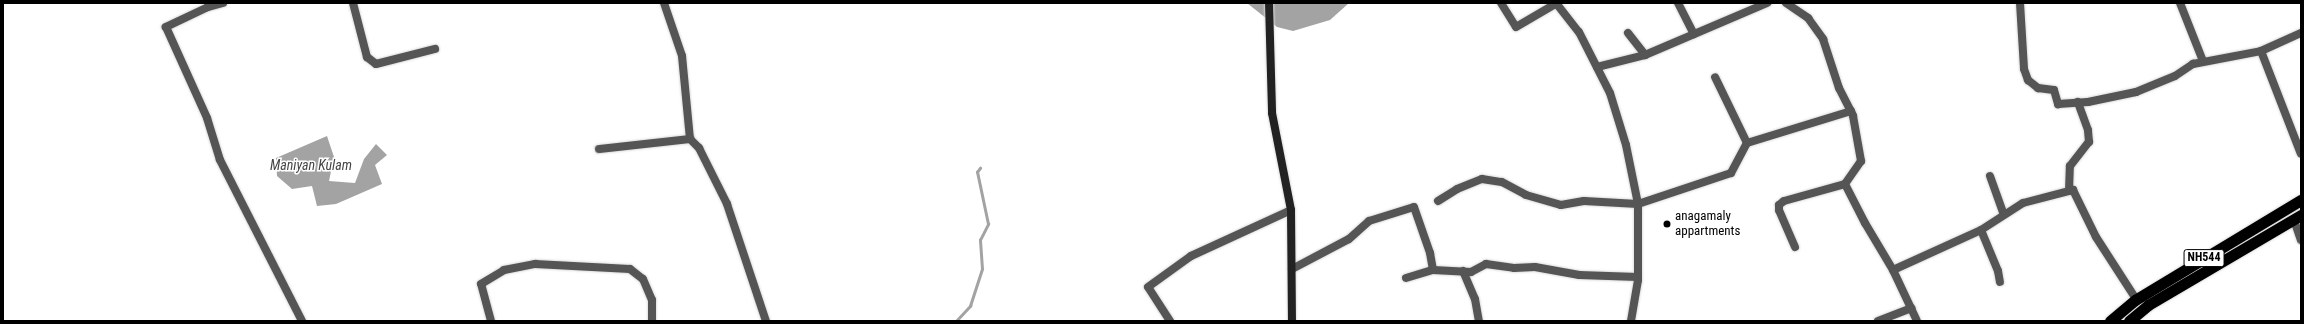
<!DOCTYPE html>
<html>
<head>
<meta charset="utf-8">
<style>
	body { margin:0 }
	#map { position:relative; width:2304px; height:324px; overflow:hidden; background:#fff; font-family:"Roboto Condensed",sans-serif }
	div>[style] { position:absolute }
	[style*='--x'] { left:calc(var(--x)*1px); top:calc(var(--y)*1px); width:calc(var(--w)*1px); rotate:calc(var(--a)*1deg) }
	.water>* { inset:0; background:#a3a3a3 }
	.stream>* { height:2.5px; margin:-1.25px; padding:0 1.25px; transform-origin:1.25px; border-radius:1.25px; background:#a3a3a3 }
	.roads { filter:drop-shadow(0 0 1px #dbdbdb) drop-shadow(0 0 1px #dbdbdb) }
	.minor>* { height:8px; margin:-4px; padding:0 4px; transform-origin:4px; border-radius:4px; background:#555 }
	.secondary>* { height:8px; margin:-4px; padding:0 4px; transform-origin:4px; border-radius:4px; background:#222 }
	.trunk>* { height:11px; margin:-5.5px; padding:0 5.5px; transform-origin:5.5px; border-radius:5.5px; background:#000 }
	.dots>* { width:11px; height:11px; translate:-50% -50%; box-sizing:border-box; border:2px solid #fff; border-radius:50% }
	span { translate:-50% -50%; white-space:nowrap; text-align:center; line-height:1.15; -webkit-text-stroke:3px #fff; paint-order:stroke }
	.shield-label span { padding:1px 3px; background:#fff; border:1px solid; border-radius:3px; -webkit-text-stroke-width:0 }
	.shield-label { font-size:12px; color:#000; font-weight:700 }
	.poi-label { font-size:13px; color:#000 }
	.left { translate:0 -50%; text-align:left }
	.water-label { font-size:14px; color:#444; font-style:italic }
	.frame { position:absolute; inset:0; border:4px solid #000; pointer-events:none }
</style>
</head>
<body>
<div id="map">
	<div class="water">
		<div style="clip-path:polygon(1247px 3px,1349px 3px,1330px 20px,1293px 31px,1277px 27px)"></div>
		<div style="clip-path:polygon(327px 136px,334px 157px,329px 181px,355px 183px,364px 159px,376px 144px,387px 155px,375px 165px,382px 184px,336px 204px,317px 206px,312px 186px,292px 189px,277px 176px,276px 158px)"></div>
	</div>
	<div class="stream">
		<div style="--x:956;--y:321;--w:21;--a:-47"></div>
		<div style="--x:970;--y:306;--w:39;--a:-72"></div>
		<div style="--x:982;--y:269;--w:29;--a:-94"></div>
		<div style="--x:980;--y:240;--w:18;--a:-63"></div>
		<div style="--x:988;--y:224;--w:53;--a:-101.9"></div>
		<div style="--x:977;--y:172;--w:5;--a:-53"></div>
	</div>
	<div class="roads">
		<div class="minor">
			<div style="--x:223;--y:3;--w:16;--a:165"></div>
			<div style="--x:208;--y:7;--w:47;--a:154.5"></div>
			<div style="--x:166;--y:27;--w:100;--a:65.7"></div>
			<div style="--x:207;--y:118;--w:44;--a:72.8"></div>
			<div style="--x:220;--y:160;--w:181;--a:63"></div>
			<div style="--x:353;--y:3;--w:56;--a:75.5"></div>
			<div style="--x:367;--y:57;--w:11;--a:38"></div>
			<div style="--x:376;--y:64;--w:61;--a:-14.3"></div>
			<div style="--x:664;--y:3;--w:56;--a:71.2"></div>
			<div style="--x:682;--y:56;--w:83;--a:84.5"></div>
			<div style="--x:690;--y:139;--w:13;--a:45"></div>
			<div style="--x:699;--y:148;--w:63;--a:63.4"></div>
			<div style="--x:727;--y:204;--w:123;--a:71.6"></div>
			<div style="--x:1501;--y:3;--w:28;--a:58"></div>
			<div style="--x:1516;--y:27;--w:48;--a:-30.3"></div>
			<div style="--x:1556;--y:3;--w:37;--a:52"></div>
			<div style="--x:1579;--y:32;--w:68;--a:63.1"></div>
			<div style="--x:1610;--y:93;--w:54;--a:72.9"></div>
			<div style="--x:1626;--y:145;--w:60;--a:78.5"></div>
			<div style="--x:1638;--y:204;--w:76;--a:90"></div>
			<div style="--x:1638;--y:280;--w:42;--a:99.7"></div>
			<div style="--x:1678;--y:3;--w:35;--a:63"></div>
			<div style="--x:1786;--y:3;--w:27;--a:34"></div>
			<div style="--x:1808;--y:18;--w:26;--a:54"></div>
			<div style="--x:1823;--y:39;--w:52;--a:71.9"></div>
			<div style="--x:1839;--y:88;--w:31;--a:63"></div>
			<div style="--x:1853;--y:116;--w:46;--a:79.9"></div>
			<div style="--x:1861;--y:161;--w:28;--a:125"></div>
			<div style="--x:1845;--y:184;--w:44;--a:62.9"></div>
			<div style="--x:1865;--y:223;--w:55;--a:59.2"></div>
			<div style="--x:1893;--y:270;--w:56;--a:64.8"></div>
			<div style="--x:2020;--y:3;--w:66;--a:86.5"></div>
			<div style="--x:2024;--y:69;--w:12;--a:70"></div>
			<div style="--x:2028;--y:80;--w:13;--a:39"></div>
			<div style="--x:2038;--y:88;--w:16;--a:7"></div>
			<div style="--x:2054;--y:90;--w:15;--a:74"></div>
			<div style="--x:2058;--y:104;--w:30;--a:-4"></div>
			<div style="--x:2088;--y:102;--w:49;--a:-11.8"></div>
			<div style="--x:2136;--y:92;--w:42;--a:-22.3"></div>
			<div style="--x:2175;--y:76;--w:22;--a:-34"></div>
			<div style="--x:2193;--y:64;--w:69;--a:-10.8"></div>
			<div style="--x:2261;--y:51;--w:44;--a:-24.2"></div>
			<div style="--x:2180;--y:3;--w:62;--a:68.4"></div>
			<div style="--x:1628;--y:33;--w:28;--a:52"></div>
			<div style="--x:1645;--y:55;--w:133;--a:-23.1"></div>
			<div style="--x:2261;--y:51;--w:110;--a:68.8"></div>
			<div style="--x:1597;--y:67;--w:49;--a:-14"></div>
			<div style="--x:1747;--y:143;--w:109;--a:-17.1"></div>
			<div style="--x:599;--y:149;--w:92;--a:-6.3"></div>
			<div style="--x:1990;--y:176;--w:41;--a:70.3"></div>
			<div style="--x:2069;--y:191;--w:25;--a:-88"></div>
			<div style="--x:2070;--y:166;--w:31;--a:-52"></div>
			<div style="--x:2089;--y:142;--w:12;--a:-95"></div>
			<div style="--x:2088;--y:130;--w:30;--a:-110"></div>
			<div style="--x:1438;--y:201;--w:22;--a:-32"></div>
			<div style="--x:1457;--y:189;--w:27;--a:-22"></div>
			<div style="--x:1482;--y:179;--w:20;--a:9"></div>
			<div style="--x:1502;--y:182;--w:27;--a:28"></div>
			<div style="--x:1526;--y:195;--w:36;--a:16"></div>
			<div style="--x:1561;--y:205;--w:23;--a:-10"></div>
			<div style="--x:1584;--y:201;--w:54;--a:3.2"></div>
			<div style="--x:1638;--y:204;--w:98;--a:-18.4"></div>
			<div style="--x:1731;--y:173;--w:34;--a:-62"></div>
			<div style="--x:1747;--y:143;--w:73;--a:-115.9"></div>
			<div style="--x:2294;--y:220;--w:21;--a:71"></div>
			<div style="--x:1981;--y:230;--w:44;--a:67.5"></div>
			<div style="--x:1998;--y:271;--w:11;--a:80"></div>
			<div style="--x:1795;--y:247;--w:40;--a:-113.4"></div>
			<div style="--x:1779;--y:210;--w:5;--a:-90"></div>
			<div style="--x:1779;--y:205;--w:6;--a:-39"></div>
			<div style="--x:1784;--y:201;--w:63;--a:-15.6"></div>
			<div style="--x:1292;--y:269;--w:64;--a:-27.8"></div>
			<div style="--x:1349;--y:239;--w:27;--a:-42"></div>
			<div style="--x:1369;--y:221;--w:47;--a:-17.3"></div>
			<div style="--x:1414;--y:207;--w:49;--a:70.8"></div>
			<div style="--x:1430;--y:253;--w:17;--a:80"></div>
			<div style="--x:1893;--y:270;--w:97;--a:-24.4"></div>
			<div style="--x:1981;--y:230;--w:50;--a:-32.7"></div>
			<div style="--x:2023;--y:203;--w:52;--a:-14.6"></div>
			<div style="--x:2073;--y:190;--w:52;--a:63.9"></div>
			<div style="--x:2096;--y:237;--w:74;--a:57.2"></div>
			<div style="--x:1463;--y:271;--w:30;--a:67"></div>
			<div style="--x:1475;--y:299;--w:22;--a:80"></div>
			<div style="--x:1406;--y:278;--w:28;--a:-17"></div>
			<div style="--x:1433;--y:270;--w:38;--a:3"></div>
			<div style="--x:1471;--y:272;--w:17;--a:-28"></div>
			<div style="--x:1486;--y:264;--w:28;--a:8"></div>
			<div style="--x:1514;--y:268;--w:21;--a:-3"></div>
			<div style="--x:1535;--y:267;--w:45;--a:10.3"></div>
			<div style="--x:1579;--y:275;--w:59;--a:1.9"></div>
			<div style="--x:491;--y:321;--w:38;--a:-105"></div>
			<div style="--x:481;--y:284;--w:27;--a:-31"></div>
			<div style="--x:504;--y:270;--w:32;--a:-11"></div>
			<div style="--x:535;--y:264;--w:95;--a:3"></div>
			<div style="--x:630;--y:269;--w:16;--a:38"></div>
			<div style="--x:643;--y:279;--w:23;--a:67"></div>
			<div style="--x:652;--y:300;--w:21;--a:90"></div>
			<div style="--x:1170;--y:321;--w:40;--a:-122.9"></div>
			<div style="--x:1148;--y:287;--w:53;--a:-35.8"></div>
			<div style="--x:1191;--y:256;--w:110;--a:-24.7"></div>
			<div style="--x:1878;--y:321;--w:36;--a:-21"></div>
		</div>
		<div class="secondary">
			<div style="--x:1269;--y:3;--w:110;--a:88.4"></div>
			<div style="--x:1272;--y:113;--w:99;--a:78.9"></div>
			<div style="--x:1291;--y:210;--w:111;--a:89.5"></div>
		</div>
		<div class="trunk">
			<div style="--x:2110;--y:321;--w:33;--a:-40"></div>
			<div style="--x:2135;--y:300;--w:194;--a:-31.1"></div>
			<div style="--x:2129;--y:321;--w:25;--a:-40"></div>
			<div style="--x:2148;--y:305;--w:178;--a:-30.5"></div>
		</div>
	</div>
	<div class="dots">
		<div style="left:1667px;top:224px;background:#000"></div>
	</div>
	<div class="shield-label">
		<span style="left:2204px;top:258px">NH544</span>
	</div>
	<div class="poi-label">
		<span class="left" style="left:1675px;top:224px">anagamaly<br>appartments</span>
	</div>
	<div class="water-label">
		<span style="left:311px;top:165px">Maniyan Kulam</span>
	</div>
	<div class="frame"></div>
</div>
</body>
</html>
